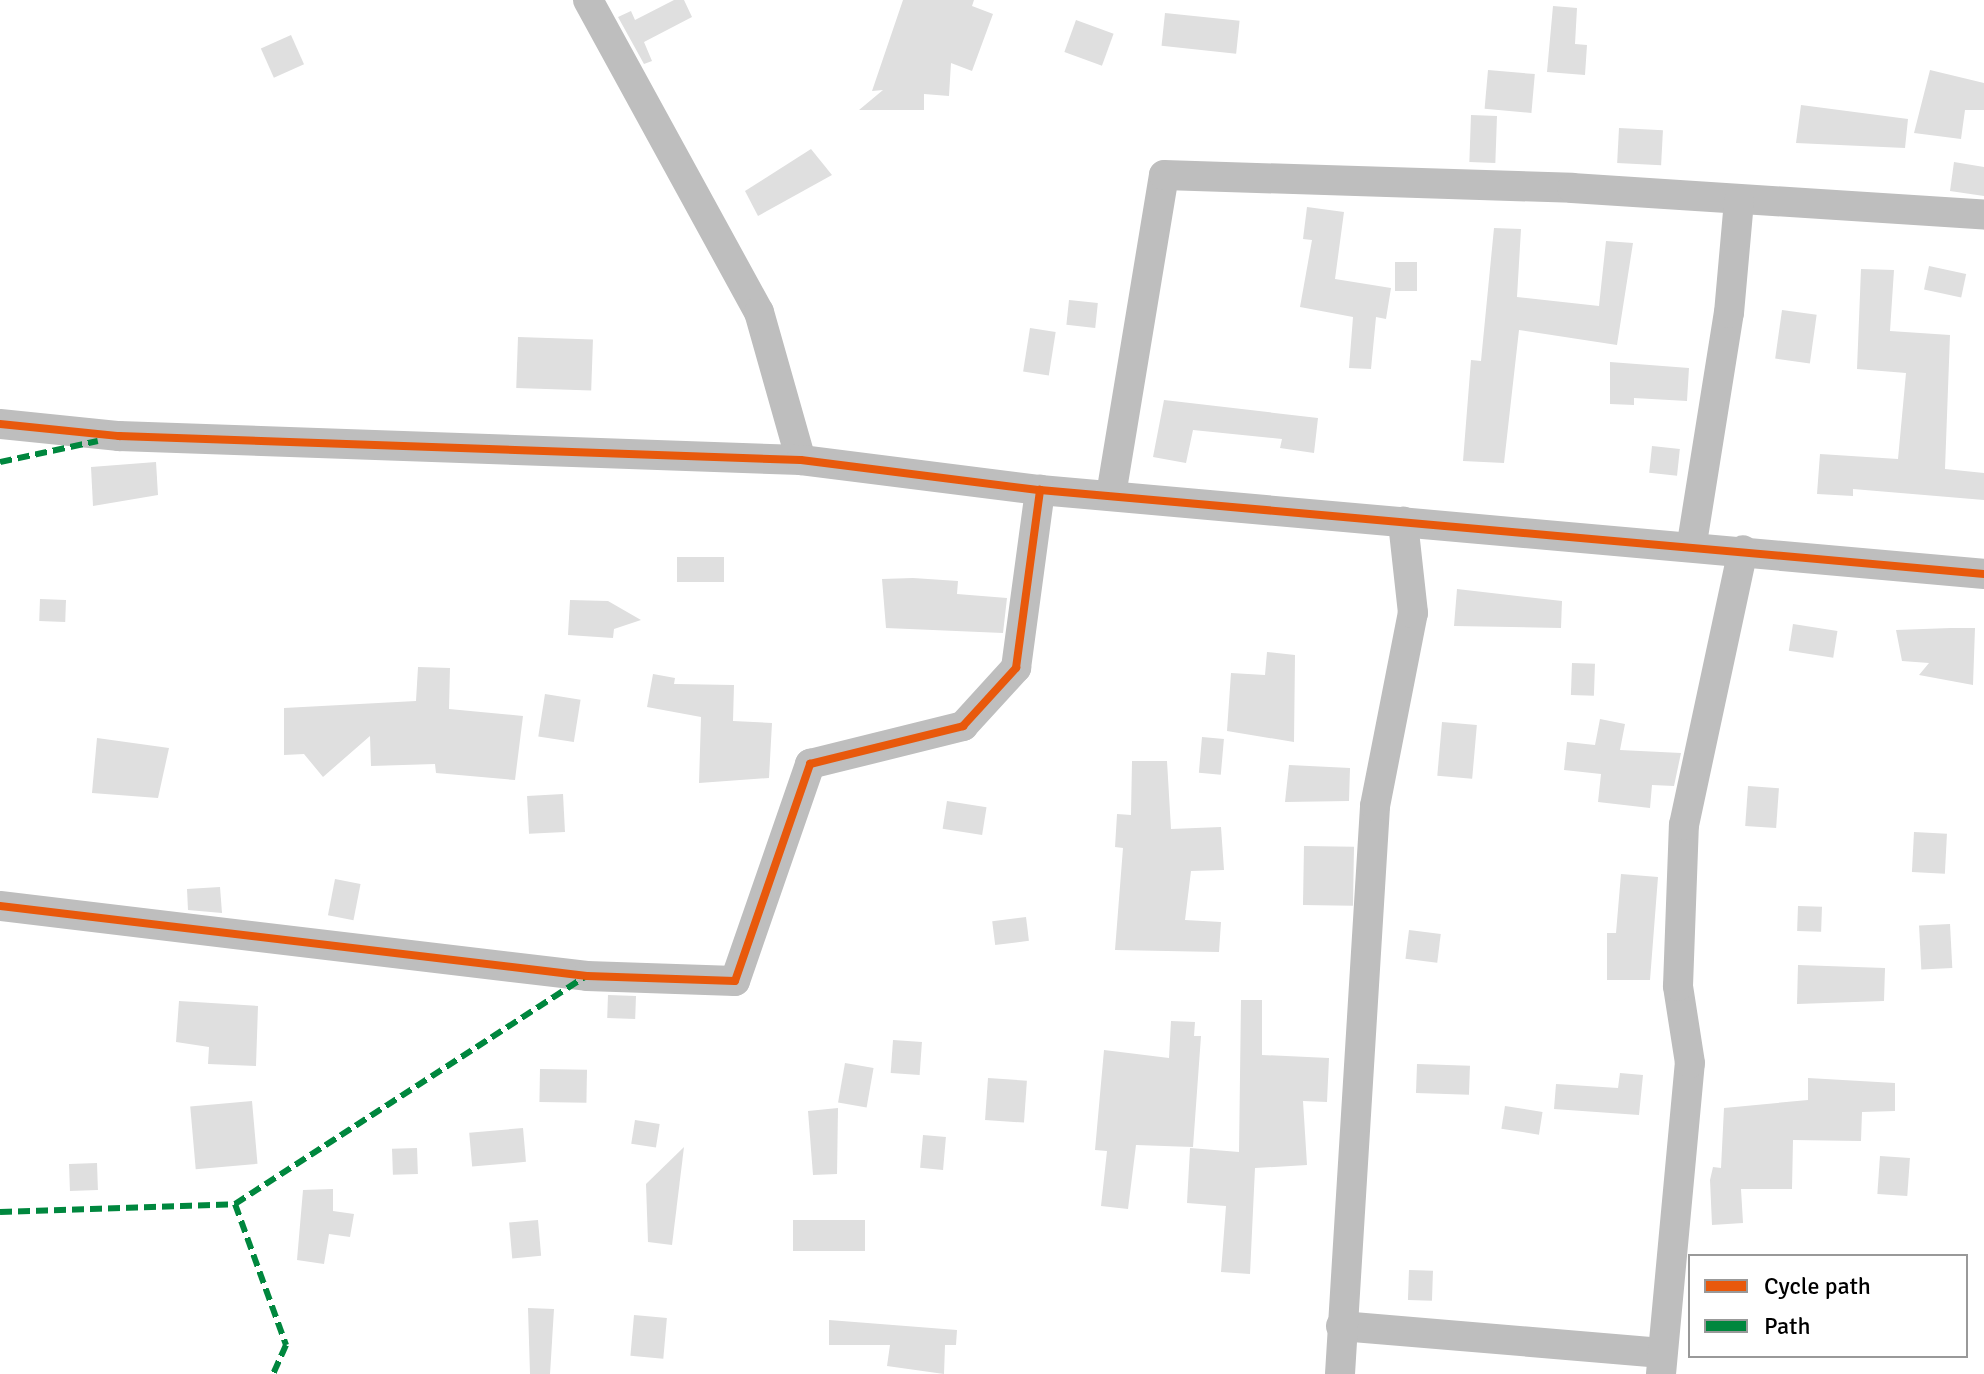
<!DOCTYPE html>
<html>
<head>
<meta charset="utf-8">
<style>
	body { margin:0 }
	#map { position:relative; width:1984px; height:1374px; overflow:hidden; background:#fff; font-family:Signika,sans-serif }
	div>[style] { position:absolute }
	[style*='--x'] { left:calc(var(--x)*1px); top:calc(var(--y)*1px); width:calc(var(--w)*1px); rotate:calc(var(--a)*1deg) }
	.building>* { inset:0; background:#dfdfdf; transform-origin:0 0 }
	.street>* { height:30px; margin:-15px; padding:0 15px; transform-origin:15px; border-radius:15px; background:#bebebe }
	.quiet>* { height:6px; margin-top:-3px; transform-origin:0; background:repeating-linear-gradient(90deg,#00873e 0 12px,transparent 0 18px) }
	.cycleway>* { height:8px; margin:-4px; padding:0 4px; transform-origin:4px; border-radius:4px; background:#e8590c }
	span { translate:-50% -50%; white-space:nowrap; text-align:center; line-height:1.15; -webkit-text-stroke:7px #fff; paint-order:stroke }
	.legend { position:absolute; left:1688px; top:1254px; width:280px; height:104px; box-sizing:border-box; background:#fff; border:2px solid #999; margin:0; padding:10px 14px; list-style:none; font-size:24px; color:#000 }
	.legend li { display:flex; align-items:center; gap:16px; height:40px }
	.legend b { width:40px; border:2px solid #999 }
</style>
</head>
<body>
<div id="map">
	<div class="building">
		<div style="clip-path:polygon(674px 0,684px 0,692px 17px,644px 42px,652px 61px,644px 64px,618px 17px,631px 11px,635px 20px)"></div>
		<div style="clip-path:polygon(903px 0,974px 0,972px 6px,993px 14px,972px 71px,951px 63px,949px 96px,924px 94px,924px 110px,859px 110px,883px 90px,872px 91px)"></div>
		<div style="clip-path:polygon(1553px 6px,1577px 8px,1575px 44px,1587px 45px,1585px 75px,1547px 72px)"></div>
		<div style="left:1165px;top:13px;width:75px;height:33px;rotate:6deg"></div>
		<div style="left:1076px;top:20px;width:40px;height:34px;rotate:20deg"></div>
		<div style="left:291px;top:35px;width:32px;height:33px;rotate:66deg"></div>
		<div style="left:1488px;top:70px;width:47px;height:39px;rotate:5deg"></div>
		<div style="clip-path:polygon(1930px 70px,1984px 83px,1984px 110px,1965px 110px,1961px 139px,1914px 133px)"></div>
		<div style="clip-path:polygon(1801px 105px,1908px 119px,1905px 148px,1796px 143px)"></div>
		<div style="left:1471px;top:115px;width:26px;height:47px;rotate:2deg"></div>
		<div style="left:1619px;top:128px;width:44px;height:35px;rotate:3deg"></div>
		<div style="clip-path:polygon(811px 149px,832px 175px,758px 216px,745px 191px)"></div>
		<div style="clip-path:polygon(1954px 162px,1984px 167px,1984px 196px,1950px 191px)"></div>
		<div style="clip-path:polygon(1307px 207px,1344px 212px,1335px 279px,1391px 288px,1386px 319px,1376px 317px,1371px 369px,1349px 368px,1353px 317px,1300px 307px,1312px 240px,1303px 239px)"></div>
		<div style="clip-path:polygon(1494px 228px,1521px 229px,1517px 297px,1599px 306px,1606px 241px,1633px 243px,1617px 345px,1519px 330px,1504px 463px,1463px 461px,1471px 360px,1481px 361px)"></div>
		<div style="left:1395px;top:262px;width:22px;height:29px"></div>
		<div style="left:1929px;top:266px;width:38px;height:24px;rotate:12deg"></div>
		<div style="clip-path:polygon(1861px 269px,1894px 270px,1890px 331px,1950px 335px,1945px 469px,1984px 473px,1984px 500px,1853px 489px,1853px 496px,1817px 494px,1820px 454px,1898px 459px,1906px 373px,1857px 369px)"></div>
		<div style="left:1069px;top:300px;width:29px;height:25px;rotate:6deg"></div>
		<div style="left:1782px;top:310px;width:35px;height:49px;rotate:8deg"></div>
		<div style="left:1030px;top:328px;width:26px;height:44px;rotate:9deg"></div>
		<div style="left:518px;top:337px;width:75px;height:51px;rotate:2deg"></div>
		<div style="clip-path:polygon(1610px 362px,1689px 368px,1687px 401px,1634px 398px,1634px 405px,1610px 404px)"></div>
		<div style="clip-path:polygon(1164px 400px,1318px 418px,1314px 453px,1280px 448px,1282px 439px,1193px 430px,1186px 463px,1153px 457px)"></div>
		<div style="left:1652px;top:446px;width:28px;height:27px;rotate:6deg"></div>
		<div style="clip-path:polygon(156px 462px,158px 495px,93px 506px,91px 467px)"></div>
		<div style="left:677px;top:557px;width:47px;height:25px"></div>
		<div style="clip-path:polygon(913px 578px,958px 581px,957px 594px,1007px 598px,1003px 633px,886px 628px,882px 579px)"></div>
		<div style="clip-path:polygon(1457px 589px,1562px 601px,1561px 628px,1454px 626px)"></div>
		<div style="left:40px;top:599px;width:26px;height:22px;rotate:2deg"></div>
		<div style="clip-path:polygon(570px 600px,608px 601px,641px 620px,614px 629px,613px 638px,568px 635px)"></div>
		<div style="left:1793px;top:624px;width:45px;height:27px;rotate:9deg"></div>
		<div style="clip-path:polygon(1951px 628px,1975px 628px,1973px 685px,1919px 675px,1929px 663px,1902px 661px,1896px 630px)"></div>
		<div style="clip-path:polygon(1267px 652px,1295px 655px,1294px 742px,1227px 731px,1231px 673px,1265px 675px)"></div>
		<div style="left:1572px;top:663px;width:23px;height:32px;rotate:2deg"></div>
		<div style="clip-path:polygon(418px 667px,450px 668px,449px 709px,523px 716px,515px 780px,436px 773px,435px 764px,371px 766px,370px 736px,323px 777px,304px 754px,284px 755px,284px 708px,416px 701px)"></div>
		<div style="clip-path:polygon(653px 674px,675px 678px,674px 684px,734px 685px,733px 721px,772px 723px,769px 778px,699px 783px,701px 717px,647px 707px)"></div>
		<div style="left:545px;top:694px;width:36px;height:43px;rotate:9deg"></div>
		<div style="clip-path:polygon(1600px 719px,1625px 724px,1620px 750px,1681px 753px,1674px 786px,1652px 785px,1650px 808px,1598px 802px,1601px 774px,1564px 770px,1567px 742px,1595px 745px)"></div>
		<div style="left:1442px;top:722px;width:35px;height:54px;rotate:5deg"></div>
		<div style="left:1202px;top:737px;width:22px;height:36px;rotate:5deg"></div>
		<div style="clip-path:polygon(97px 738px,169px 748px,158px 798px,92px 793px)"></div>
		<div style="clip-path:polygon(1132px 761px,1167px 761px,1171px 829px,1221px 827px,1224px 870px,1191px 871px,1185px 920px,1221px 922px,1219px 952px,1115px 950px,1123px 848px,1115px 847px,1117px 814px,1131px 815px)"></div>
		<div style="clip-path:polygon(1289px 765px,1350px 768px,1349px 801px,1285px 802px)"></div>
		<div style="left:1748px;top:786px;width:31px;height:40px;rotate:4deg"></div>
		<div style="left:563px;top:794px;width:38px;height:36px;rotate:87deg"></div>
		<div style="left:947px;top:801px;width:40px;height:28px;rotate:9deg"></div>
		<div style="left:1914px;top:832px;width:33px;height:40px;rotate:3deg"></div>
		<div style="left:1304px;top:846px;width:50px;height:59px;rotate:1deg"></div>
		<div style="clip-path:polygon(1621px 874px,1658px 877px,1650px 980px,1607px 980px,1607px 933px,1616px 933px)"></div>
		<div style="left:335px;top:879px;width:26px;height:37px;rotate:11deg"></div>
		<div style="clip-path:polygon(220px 887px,222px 913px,188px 910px,187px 889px)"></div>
		<div style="left:1798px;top:906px;width:24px;height:25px;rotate:2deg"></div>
		<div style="left:1026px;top:917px;width:24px;height:34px;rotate:83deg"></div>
		<div style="left:1950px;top:924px;width:44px;height:31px;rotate:87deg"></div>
		<div style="left:1409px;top:930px;width:32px;height:29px;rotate:7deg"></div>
		<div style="clip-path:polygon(1798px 965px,1885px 968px,1884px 1001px,1797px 1004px)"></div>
		<div style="left:608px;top:995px;width:28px;height:23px;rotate:2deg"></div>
		<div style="clip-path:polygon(1241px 1000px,1262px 1000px,1262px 1055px,1329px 1058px,1327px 1102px,1303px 1101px,1307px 1165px,1255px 1168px,1250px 1274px,1221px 1272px,1226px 1206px,1187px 1203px,1190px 1148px,1239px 1152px)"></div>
		<div style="clip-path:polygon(179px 1001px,258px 1006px,256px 1066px,208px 1064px,209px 1047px,176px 1042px)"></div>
		<div style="clip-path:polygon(1171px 1021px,1195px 1022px,1194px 1036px,1201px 1036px,1193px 1147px,1136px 1145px,1128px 1209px,1101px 1206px,1107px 1151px,1095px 1150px,1104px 1050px,1169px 1058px)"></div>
		<div style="left:893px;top:1040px;width:29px;height:33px;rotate:4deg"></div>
		<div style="left:845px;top:1063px;width:29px;height:40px;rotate:10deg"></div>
		<div style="left:1417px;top:1064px;width:53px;height:29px;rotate:2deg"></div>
		<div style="left:540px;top:1069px;width:47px;height:33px;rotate:1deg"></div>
		<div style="clip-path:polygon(1620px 1073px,1643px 1075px,1639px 1115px,1554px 1109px,1556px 1084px,1618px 1088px)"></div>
		<div style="left:988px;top:1078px;width:39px;height:42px;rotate:4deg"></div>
		<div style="clip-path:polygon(1808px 1078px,1895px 1083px,1895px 1111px,1862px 1112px,1861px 1141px,1793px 1140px,1792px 1189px,1741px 1189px,1743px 1223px,1712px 1225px,1710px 1180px,1713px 1167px,1721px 1168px,1724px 1108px,1808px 1100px)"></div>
		<div style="left:252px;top:1101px;width:63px;height:62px;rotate:85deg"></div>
		<div style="left:1505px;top:1106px;width:38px;height:23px;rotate:9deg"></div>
		<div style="clip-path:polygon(838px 1108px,837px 1174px,813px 1175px,808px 1111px)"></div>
		<div style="left:635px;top:1120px;width:25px;height:24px;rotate:9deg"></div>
		<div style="left:523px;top:1128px;width:34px;height:54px;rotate:85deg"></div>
		<div style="left:923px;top:1135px;width:23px;height:33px;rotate:5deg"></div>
		<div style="clip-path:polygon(684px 1147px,672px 1245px,648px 1242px,646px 1184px)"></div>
		<div style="left:417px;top:1148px;width:26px;height:25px;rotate:88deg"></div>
		<div style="left:1880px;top:1156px;width:30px;height:38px;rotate:4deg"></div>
		<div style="left:97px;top:1163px;width:27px;height:28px;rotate:88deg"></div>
		<div style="clip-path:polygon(333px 1189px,333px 1211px,354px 1214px,350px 1237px,329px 1234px,324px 1264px,297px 1260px,303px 1190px)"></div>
		<div style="left:538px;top:1220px;width:36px;height:29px;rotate:85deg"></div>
		<div style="left:865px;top:1220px;width:31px;height:72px;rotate:90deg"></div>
		<div style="left:1409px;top:1270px;width:24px;height:30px;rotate:2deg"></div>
		<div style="clip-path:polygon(528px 1308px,554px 1309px,550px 1374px,530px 1374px)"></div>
		<div style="left:634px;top:1315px;width:33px;height:41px;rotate:5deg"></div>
		<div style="clip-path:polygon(829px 1320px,957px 1330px,956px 1345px,945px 1345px,944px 1374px,887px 1366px,890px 1345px,829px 1345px)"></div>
	</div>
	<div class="street">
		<div style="--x:588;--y:0;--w:356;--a:61.3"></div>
		<div style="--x:759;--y:312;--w:154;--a:74.2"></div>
		<div style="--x:0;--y:424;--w:120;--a:5.8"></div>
		<div style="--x:119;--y:436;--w:682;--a:2.02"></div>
		<div style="--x:801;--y:460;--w:241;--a:7.2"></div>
		<div style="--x:1040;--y:490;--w:948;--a:5.08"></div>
		<div style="--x:1111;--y:495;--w:324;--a:-80.6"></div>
		<div style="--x:1164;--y:175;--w:408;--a:1.8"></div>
		<div style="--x:1572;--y:188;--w:413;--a:3.7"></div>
		<div style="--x:1692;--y:543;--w:233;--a:-80.9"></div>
		<div style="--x:1729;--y:313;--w:112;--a:-84.9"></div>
		<div style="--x:0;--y:906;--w:591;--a:6.8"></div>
		<div style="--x:587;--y:976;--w:148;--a:1.9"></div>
		<div style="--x:735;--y:981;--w:230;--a:-70.9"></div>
		<div style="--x:810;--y:764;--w:158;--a:-13.9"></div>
		<div style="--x:963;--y:726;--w:79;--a:-47.6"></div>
		<div style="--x:1016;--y:668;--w:180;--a:-82.3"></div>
		<div style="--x:1341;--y:1326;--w:322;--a:4.8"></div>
		<div style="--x:1340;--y:1374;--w:569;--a:-86.47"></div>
		<div style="--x:1375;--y:806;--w:197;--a:-78.9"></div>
		<div style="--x:1413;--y:613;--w:92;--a:-96.3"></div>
		<div style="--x:1661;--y:1374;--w:312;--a:-84.7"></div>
		<div style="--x:1690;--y:1063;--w:78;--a:-98.9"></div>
		<div style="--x:1678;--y:986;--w:161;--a:-87.9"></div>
		<div style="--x:1684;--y:825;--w:281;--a:-77.9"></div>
	</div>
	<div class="quiet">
		<div style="--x:0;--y:462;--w:100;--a:-12.1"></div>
		<div style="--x:235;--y:1204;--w:150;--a:70.1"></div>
		<div style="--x:286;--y:1345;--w:32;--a:114"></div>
		<div style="--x:0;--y:1212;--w:235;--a:-1.9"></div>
		<div style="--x:235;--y:1204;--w:417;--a:-33"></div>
	</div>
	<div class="cycleway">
		<div style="--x:0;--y:424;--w:120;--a:5.8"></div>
		<div style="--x:119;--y:436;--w:682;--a:2.02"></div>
		<div style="--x:801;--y:460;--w:241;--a:7.2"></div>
		<div style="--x:1040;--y:490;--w:948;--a:5.08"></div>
		<div style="--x:0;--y:906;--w:591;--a:6.8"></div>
		<div style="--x:587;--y:976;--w:148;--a:1.9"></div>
		<div style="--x:735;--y:981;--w:230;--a:-70.9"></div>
		<div style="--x:810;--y:764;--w:158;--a:-13.9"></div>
		<div style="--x:963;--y:726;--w:79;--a:-47.6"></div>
		<div style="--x:1016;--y:668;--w:180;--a:-82.3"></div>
	</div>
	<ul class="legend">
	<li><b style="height:10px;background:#e8590c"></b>Cycle path</li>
	<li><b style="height:10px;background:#00873e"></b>Path</li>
	</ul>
</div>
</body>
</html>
